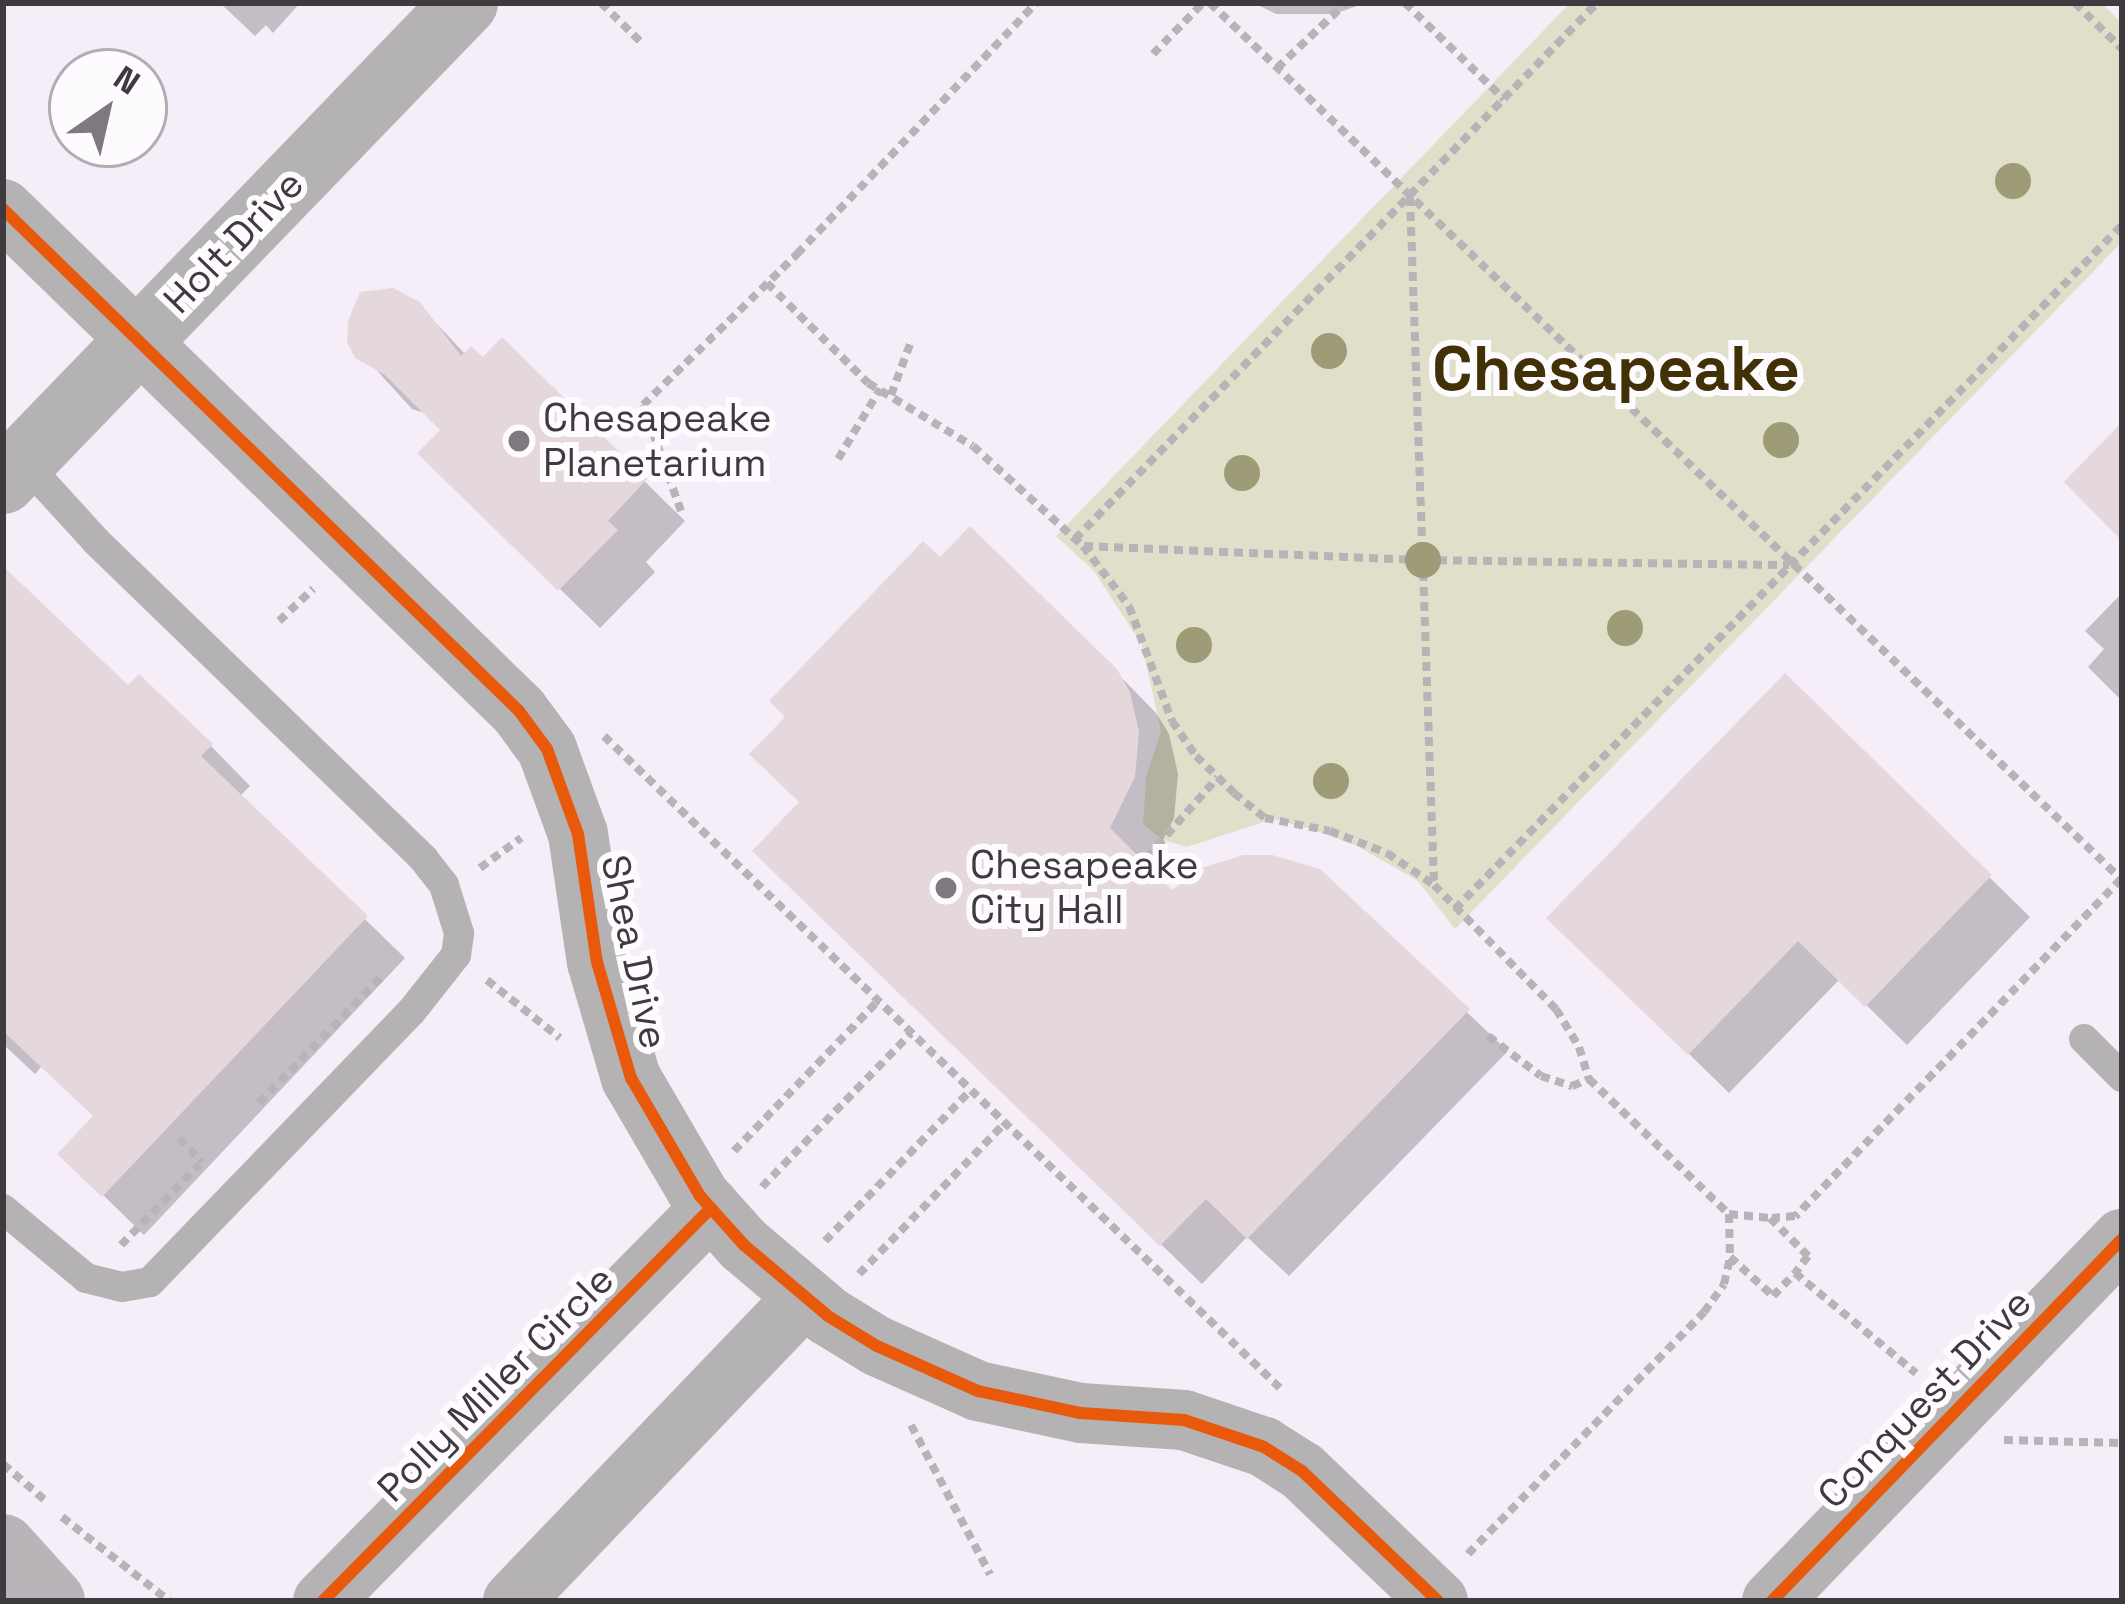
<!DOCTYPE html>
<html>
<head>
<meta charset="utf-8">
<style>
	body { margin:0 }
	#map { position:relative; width:2125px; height:1604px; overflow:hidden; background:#f5edf8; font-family:"Space Grotesk",sans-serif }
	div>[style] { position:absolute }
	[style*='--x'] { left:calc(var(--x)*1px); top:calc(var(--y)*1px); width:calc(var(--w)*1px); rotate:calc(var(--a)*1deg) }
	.green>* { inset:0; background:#e0dfca }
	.shadow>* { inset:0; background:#0003 }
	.building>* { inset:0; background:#e4d8dc }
	.path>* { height:8px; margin-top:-4px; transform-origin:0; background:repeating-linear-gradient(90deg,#b7b3b7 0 9px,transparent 0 15px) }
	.service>* { height:30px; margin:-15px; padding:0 15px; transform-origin:15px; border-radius:15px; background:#b4b2b2 }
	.minor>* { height:60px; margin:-30px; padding:0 30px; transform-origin:30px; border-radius:30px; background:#b4b2b2 }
	.tertiary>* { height:66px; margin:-33px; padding:0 33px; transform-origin:33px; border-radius:33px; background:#b4b2b2 }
	.primary>* { height:66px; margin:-33px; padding:0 33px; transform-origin:33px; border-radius:33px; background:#b9b4b7 }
	.cycleway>* { height:12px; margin:-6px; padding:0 6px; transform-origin:6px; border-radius:6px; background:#e8590c }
	.trees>* { width:36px; height:36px; margin:-18px; border-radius:50%; background:#9e9c76 }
	.dots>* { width:33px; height:33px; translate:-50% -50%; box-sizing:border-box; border:6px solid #fefbff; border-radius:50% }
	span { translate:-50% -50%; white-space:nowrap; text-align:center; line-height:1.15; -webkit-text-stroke:12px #fefbff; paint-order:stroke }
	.street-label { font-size:39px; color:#3f3940 }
	.poi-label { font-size:39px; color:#3f3940 }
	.left { translate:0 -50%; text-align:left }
	.town-label { font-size:63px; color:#423007; font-weight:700 }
	.frame { position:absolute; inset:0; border:6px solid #3f3940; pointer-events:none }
	.north { position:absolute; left:48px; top:48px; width:120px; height:120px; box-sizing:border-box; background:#fefbff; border:3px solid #b2adb3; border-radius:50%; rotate:34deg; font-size:33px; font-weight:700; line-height:48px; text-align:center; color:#3f3940 }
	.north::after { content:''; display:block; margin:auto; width:42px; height:54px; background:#7f7880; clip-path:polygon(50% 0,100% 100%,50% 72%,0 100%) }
</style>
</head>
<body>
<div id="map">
	<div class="green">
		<div style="clip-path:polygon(1570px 3px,2101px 3px,2122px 23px,2122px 242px,1455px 929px,1418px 881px,1357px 846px,1314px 830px,1273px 819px,1187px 847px,1161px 839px,1143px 824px,1146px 777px,1161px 731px,1142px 645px,1094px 571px,1056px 536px)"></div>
	</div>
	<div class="shadow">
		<div style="clip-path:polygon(220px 3px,300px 3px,273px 33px,266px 25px,255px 36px)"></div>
		<div style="clip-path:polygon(1254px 3px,1366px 3px,1334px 14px,1276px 14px)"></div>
		<div style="clip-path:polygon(418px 304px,466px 355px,483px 361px,502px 342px,685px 521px,646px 562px,655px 572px,600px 628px,421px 453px,444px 430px,428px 414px,412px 409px,350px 341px)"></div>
		<div style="clip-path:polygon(940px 561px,1115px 671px,1156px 713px,1169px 734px,1178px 774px,1174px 818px,1148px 870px,1171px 894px,1318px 872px,1508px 1051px,1289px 1276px,1247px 1237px,1202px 1284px,796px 890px,803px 803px)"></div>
		<div style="clip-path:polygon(2122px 593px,2122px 701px,2088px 667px,2104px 649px,2085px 631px)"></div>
		<div style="clip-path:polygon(3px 607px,211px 746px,250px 786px,239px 797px,405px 958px,144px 1235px,101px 1193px,96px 1117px,42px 1066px,35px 1074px,3px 1044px)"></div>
		<div style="clip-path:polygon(1785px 677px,2030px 917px,1907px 1045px,1840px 979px,1729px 1093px,1590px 957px)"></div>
	</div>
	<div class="building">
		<div style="clip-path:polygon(393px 288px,420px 302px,461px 356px,471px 346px,483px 357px,502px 337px,647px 479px,608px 521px,618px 530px,558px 591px,417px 453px,440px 430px,385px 375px,355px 358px,347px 342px,348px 321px,360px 292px)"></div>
		<div style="clip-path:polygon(2122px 422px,2122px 541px,2064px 482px)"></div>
		<div style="clip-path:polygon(970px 526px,1117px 669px,1130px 692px,1139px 732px,1135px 777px,1110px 828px,1172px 890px,1202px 868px,1243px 855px,1272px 855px,1320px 869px,1470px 1009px,1247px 1239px,1206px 1199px,1160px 1246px,752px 851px,799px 802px,749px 754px,785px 717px,769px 701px,923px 541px,940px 557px)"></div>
		<div style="clip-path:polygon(3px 566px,128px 685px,139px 674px,213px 744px,201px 756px,368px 916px,102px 1197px,57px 1154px,93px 1116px,3px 1031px)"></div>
		<div style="clip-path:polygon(1785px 673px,1992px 875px,1865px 1007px,1798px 941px,1688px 1055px,1546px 918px)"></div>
	</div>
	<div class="path">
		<div style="--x:601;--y:3;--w:57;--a:44.3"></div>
		<div style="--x:1210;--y:3;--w:1264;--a:43.88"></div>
		<div style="--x:2121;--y:879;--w:469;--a:134"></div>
		<div style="--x:1795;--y:1216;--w:23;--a:175"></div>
		<div style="--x:1405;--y:3;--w:138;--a:44.1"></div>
		<div style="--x:2075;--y:3;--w:66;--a:44.4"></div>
		<div style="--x:1153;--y:54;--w:71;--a:-45.6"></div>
		<div style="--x:1277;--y:68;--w:95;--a:-43.3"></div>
		<div style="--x:1410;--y:197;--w:687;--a:88"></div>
		<div style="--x:767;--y:283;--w:142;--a:44.7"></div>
		<div style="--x:868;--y:383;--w:122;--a:31"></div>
		<div style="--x:973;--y:446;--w:149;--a:42.3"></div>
		<div style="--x:1083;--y:546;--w:76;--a:52.5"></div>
		<div style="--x:1129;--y:606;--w:123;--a:69.5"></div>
		<div style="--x:1172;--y:721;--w:42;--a:55.6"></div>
		<div style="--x:1196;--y:756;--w:53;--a:44.2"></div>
		<div style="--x:1234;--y:793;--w:40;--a:39"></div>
		<div style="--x:1265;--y:818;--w:66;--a:11.3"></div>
		<div style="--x:1330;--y:831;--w:61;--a:21.1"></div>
		<div style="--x:1387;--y:853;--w:57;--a:34.2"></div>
		<div style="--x:1434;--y:885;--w:174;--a:45.5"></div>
		<div style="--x:1556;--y:1009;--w:44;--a:58.8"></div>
		<div style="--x:1579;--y:1047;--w:34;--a:73"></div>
		<div style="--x:1589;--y:1079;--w:194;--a:44"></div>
		<div style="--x:1729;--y:1214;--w:41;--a:5.6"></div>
		<div style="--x:1770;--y:1218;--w:54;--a:45"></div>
		<div style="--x:1808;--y:1256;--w:21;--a:127"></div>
		<div style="--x:1795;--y:1273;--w:157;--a:39.6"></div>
		<div style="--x:891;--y:395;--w:60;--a:-69.4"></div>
		<div style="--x:838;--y:459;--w:82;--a:-59"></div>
		<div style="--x:681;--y:511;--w:113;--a:-109.7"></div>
		<div style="--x:643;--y:405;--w:216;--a:-44.4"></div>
		<div style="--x:797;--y:254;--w:347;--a:-46.4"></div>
		<div style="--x:1075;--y:539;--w:748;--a:-45.76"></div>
		<div style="--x:1084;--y:546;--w:339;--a:2.4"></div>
		<div style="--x:1423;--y:560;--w:366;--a:0.8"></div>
		<div style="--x:279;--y:621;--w:47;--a:-43.3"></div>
		<div style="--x:604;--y:736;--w:945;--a:43.97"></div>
		<div style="--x:480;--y:868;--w:51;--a:-36.2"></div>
		<div style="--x:1127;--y:880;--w:137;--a:-48.5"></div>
		<div style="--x:1455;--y:909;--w:955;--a:-45.72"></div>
		<div style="--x:487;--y:980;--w:93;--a:38.5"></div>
		<div style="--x:1488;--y:1036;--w:66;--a:37"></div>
		<div style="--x:1541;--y:1076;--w:33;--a:18"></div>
		<div style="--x:1572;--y:1086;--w:18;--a:-22"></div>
		<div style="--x:259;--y:1103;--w:177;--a:-45.9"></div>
		<div style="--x:179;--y:1138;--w:33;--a:46"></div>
		<div style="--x:734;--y:1151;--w:208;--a:-46.2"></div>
		<div style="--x:762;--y:1187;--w:214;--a:-45.9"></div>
		<div style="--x:1729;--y:1214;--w:43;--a:88.7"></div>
		<div style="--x:1730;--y:1257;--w:58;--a:42.2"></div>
		<div style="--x:1773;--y:1296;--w:32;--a:-46"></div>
		<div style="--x:825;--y:1241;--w:210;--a:-46"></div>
		<div style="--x:121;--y:1245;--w:112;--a:-45.7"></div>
		<div style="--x:859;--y:1274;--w:210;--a:-46"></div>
		<div style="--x:911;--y:1425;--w:169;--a:62.1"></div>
		<div style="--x:2004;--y:1440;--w:118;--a:1.5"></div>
		<div style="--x:3;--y:1464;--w:58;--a:40.8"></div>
		<div style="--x:62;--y:1517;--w:136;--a:38.1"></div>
		<div style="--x:1468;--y:1554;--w:338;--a:-45.7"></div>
		<div style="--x:1704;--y:1312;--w:34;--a:-54"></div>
		<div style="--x:1724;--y:1284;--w:28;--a:-77"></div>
	</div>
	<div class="service">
		<div style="--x:2084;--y:1039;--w:54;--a:45"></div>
		<div style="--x:3;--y:1209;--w:108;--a:39.7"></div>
		<div style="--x:86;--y:1278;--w:37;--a:14"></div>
		<div style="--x:122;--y:1287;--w:28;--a:-10"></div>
		<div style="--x:150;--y:1282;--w:376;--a:-46"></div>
		<div style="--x:411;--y:1012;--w:73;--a:-51.7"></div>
		<div style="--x:456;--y:955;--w:22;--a:-82"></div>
		<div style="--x:459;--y:933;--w:50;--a:-107.4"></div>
		<div style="--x:444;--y:885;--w:33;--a:-128"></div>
		<div style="--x:424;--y:859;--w:457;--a:-135.9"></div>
		<div style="--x:96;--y:541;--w:108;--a:-132.4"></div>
	</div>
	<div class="minor">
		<div style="--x:3;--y:209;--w:720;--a:44.21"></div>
		<div style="--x:519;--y:711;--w:47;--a:53.6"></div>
		<div style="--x:547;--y:749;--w:90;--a:70"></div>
		<div style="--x:578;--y:834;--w:129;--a:81.6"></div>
		<div style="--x:597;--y:962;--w:121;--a:73.7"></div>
		<div style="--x:631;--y:1078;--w:137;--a:59.7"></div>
		<div style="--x:700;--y:1196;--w:66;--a:48.1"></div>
		<div style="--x:744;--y:1245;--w:110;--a:40.2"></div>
		<div style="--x:828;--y:1316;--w:57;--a:31.5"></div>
		<div style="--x:877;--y:1346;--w:111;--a:24"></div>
		<div style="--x:978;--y:1391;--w:105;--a:12.1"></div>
		<div style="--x:1081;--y:1413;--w:103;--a:3.9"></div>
		<div style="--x:1184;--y:1420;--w:84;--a:18.6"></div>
		<div style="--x:1264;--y:1447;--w:45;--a:32.3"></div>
		<div style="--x:1302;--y:1471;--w:188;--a:43.7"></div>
		<div style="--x:323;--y:1601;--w:552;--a:-45.37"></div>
		<div style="--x:513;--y:1601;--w:422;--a:-46.2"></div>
		<div style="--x:1772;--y:1601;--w:504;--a:-45.97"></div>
	</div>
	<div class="tertiary">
		<div style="--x:3;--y:481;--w:665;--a:-45.98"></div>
	</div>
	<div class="primary">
		<div style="--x:3;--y:1547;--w:73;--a:47.8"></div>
	</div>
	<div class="cycleway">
		<div style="--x:3;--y:209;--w:720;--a:44.21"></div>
		<div style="--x:519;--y:711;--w:47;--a:53.6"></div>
		<div style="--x:547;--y:749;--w:90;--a:70"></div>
		<div style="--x:578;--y:834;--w:129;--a:81.6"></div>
		<div style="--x:597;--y:962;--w:121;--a:73.7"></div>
		<div style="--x:631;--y:1078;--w:137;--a:59.7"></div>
		<div style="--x:700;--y:1196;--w:66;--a:48.1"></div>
		<div style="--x:744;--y:1245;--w:110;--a:40.2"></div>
		<div style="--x:828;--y:1316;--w:57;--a:31.5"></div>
		<div style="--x:877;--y:1346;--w:111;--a:24"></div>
		<div style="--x:978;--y:1391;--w:105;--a:12.1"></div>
		<div style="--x:1081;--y:1413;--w:103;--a:3.9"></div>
		<div style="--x:1184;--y:1420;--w:84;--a:18.6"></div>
		<div style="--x:1264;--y:1447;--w:45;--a:32.3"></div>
		<div style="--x:1302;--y:1471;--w:188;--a:43.7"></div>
		<div style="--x:323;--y:1601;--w:552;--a:-45.37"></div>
		<div style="--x:1772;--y:1601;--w:504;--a:-45.97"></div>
	</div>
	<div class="trees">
		<div style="left:2013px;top:181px"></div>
		<div style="left:1329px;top:351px"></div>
		<div style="left:1781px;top:440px"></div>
		<div style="left:1242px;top:473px"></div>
		<div style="left:1423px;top:560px"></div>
		<div style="left:1625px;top:628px"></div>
		<div style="left:1194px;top:645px"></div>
		<div style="left:1331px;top:781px"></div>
	</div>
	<div class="dots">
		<div style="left:519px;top:441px;background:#7f7880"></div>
		<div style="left:946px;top:888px;background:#7f7880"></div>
	</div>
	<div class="street-label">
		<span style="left:234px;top:242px;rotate:-46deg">Holt Drive</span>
		<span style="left:634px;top:952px;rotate:78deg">Shea Drive</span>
		<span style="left:496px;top:1384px;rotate:-45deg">Polly Miller Circle</span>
		<span style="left:1925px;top:1399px;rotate:-46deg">Conquest Drive</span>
	</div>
	<div class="poi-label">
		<span class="left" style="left:543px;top:441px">Chesapeake<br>Planetarium</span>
		<span class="left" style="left:970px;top:888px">Chesapeake<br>City Hall</span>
	</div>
	<div class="town-label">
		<span style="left:1616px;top:368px">Chesapeake</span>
	</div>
	<div class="frame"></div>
	<div class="north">N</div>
</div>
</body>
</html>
